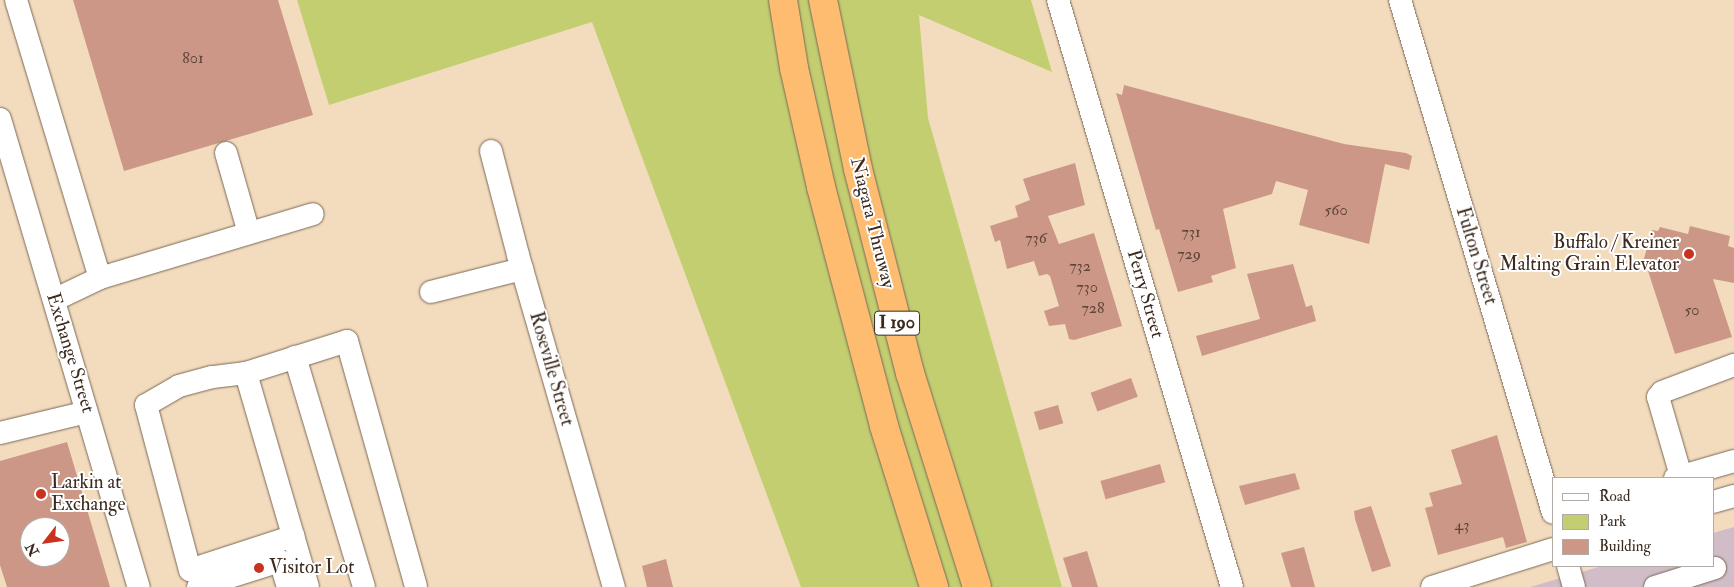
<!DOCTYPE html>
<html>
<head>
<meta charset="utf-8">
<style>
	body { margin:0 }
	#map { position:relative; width:1734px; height:587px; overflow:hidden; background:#f3dcbe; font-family:"IM FELL Double Pica",serif }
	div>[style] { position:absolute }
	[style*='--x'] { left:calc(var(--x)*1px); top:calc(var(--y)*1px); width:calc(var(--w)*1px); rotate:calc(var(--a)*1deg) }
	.industrial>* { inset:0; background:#d1bdc8 }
	.green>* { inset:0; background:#c2ce70 }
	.building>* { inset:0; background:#cc9787; transform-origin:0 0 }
	.roads { filter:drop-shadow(0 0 1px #7b6856) drop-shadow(0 0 1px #7b6856) }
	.minor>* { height:22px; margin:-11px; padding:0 11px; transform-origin:11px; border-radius:11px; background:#fff }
	.highway>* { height:28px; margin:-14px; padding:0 14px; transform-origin:14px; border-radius:14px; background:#febc70 }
	.dots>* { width:14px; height:14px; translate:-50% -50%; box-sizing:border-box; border:2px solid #fff; border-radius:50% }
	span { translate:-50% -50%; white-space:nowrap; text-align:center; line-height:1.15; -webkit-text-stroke:4px #fff; paint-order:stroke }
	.number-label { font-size:16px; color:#5f4538 }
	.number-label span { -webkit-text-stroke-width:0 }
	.shield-label span { padding:1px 4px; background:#fff; border:1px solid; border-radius:4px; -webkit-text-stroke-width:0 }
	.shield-label { font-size:18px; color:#3b2a1e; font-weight:700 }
	.street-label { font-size:19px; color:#3b2a1e }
	.poi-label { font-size:19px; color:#3b2a1e }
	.right { translate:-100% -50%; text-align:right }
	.left { translate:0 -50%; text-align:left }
	.legend { position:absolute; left:1552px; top:477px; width:162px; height:90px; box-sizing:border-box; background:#fff; border:1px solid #b1aaa5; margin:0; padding:6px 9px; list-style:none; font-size:15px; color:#3b2a1e }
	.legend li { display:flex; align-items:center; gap:10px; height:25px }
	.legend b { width:25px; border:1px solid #b1aaa5 }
	.north { position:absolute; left:20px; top:517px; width:50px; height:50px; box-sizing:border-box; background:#fff; border:1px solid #b1aaa5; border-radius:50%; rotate:240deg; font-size:14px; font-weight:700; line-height:20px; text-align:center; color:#3b2a1e }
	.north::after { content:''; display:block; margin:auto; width:18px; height:22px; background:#c8321e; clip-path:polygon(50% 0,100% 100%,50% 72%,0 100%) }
</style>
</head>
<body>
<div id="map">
	<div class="industrial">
		<div style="clip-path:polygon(1734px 527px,1734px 587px,1530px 587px,1602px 566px,1713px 566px,1713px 533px)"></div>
	</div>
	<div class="green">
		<div style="clip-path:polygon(297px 0,1031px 0,1052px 72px,919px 15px,928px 118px,1062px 587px,801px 587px,592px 22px,329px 105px)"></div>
	</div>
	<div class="building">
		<div style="clip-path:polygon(73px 0,278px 0,313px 115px,124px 171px)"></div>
		<div style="clip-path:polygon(1124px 85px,1344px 144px,1406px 153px,1412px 156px,1409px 170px,1385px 164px,1369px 244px,1299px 225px,1308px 190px,1276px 181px,1272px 194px,1223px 209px,1236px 268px,1211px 276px,1213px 282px,1178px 292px,1159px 229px,1156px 230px,1116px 93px,1122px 95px)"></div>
		<div style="clip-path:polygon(1075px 163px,1085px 205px,1048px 216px,1059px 244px,1094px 233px,1122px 326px,1074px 340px,1069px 339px,1065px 324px,1049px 326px,1044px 311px,1059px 306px,1050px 276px,1047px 274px,1039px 276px,1034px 261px,1007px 269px,1000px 240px,995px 242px,990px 226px,1018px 217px,1015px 206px,1030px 200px,1023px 179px)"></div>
		<div style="clip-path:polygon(1690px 226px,1730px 236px,1728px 246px,1734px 248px,1734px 283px,1713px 279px,1732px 337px,1675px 354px,1648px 271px,1650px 264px,1643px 262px,1652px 230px,1658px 231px,1660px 227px,1688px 234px)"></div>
		<div style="clip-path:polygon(1293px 264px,1306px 307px,1312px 305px,1316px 321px,1202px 356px,1196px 336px,1260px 319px,1247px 274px)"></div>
		<div style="left:1131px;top:378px;width:20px;height:43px;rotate:70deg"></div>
		<div style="left:1058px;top:405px;width:19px;height:25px;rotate:74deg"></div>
		<div style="clip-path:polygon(1497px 435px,1527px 542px,1506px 548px,1503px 537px,1438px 555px,1425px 508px,1433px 506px,1429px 493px,1462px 484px,1451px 450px)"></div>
		<div style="clip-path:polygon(evenodd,67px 442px,110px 587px,7px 587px,0 565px,0 461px,67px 442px,30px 527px,60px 527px,60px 557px,30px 557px,30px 527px)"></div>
		<div style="left:1160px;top:464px;width:19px;height:62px;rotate:74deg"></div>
		<div style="clip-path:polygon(1295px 473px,1300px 489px,1245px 505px,1239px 486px)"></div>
		<div style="clip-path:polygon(1371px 506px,1391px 566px,1372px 572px,1355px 519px,1354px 511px)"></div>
		<div style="clip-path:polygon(1304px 547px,1315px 587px,1291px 587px,1281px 553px)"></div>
		<div style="clip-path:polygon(1087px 551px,1098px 587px,1072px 587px,1063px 558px)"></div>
		<div style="clip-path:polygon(666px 559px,673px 587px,647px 587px,642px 566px)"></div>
	</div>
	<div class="roads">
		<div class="minor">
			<div style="--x:16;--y:0;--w:290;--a:73.2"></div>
			<div style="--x:100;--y:278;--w:51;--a:154.4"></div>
			<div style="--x:1058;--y:0;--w:612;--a:73.49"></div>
			<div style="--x:1400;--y:0;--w:535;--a:73.39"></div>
			<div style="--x:0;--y:119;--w:488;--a:73.5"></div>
			<div style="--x:491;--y:151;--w:107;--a:75.4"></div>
			<div style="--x:518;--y:255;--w:346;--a:73.9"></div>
			<div style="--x:226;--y:153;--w:83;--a:74"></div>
			<div style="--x:100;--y:278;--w:222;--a:-16.7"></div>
			<div style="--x:431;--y:292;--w:94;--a:-14.2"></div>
			<div style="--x:295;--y:357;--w:240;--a:73.3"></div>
			<div style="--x:246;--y:373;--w:34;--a:173"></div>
			<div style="--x:212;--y:377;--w:34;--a:165"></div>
			<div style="--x:179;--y:386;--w:38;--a:150"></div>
			<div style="--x:146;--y:405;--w:171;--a:75.1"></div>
			<div style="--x:190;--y:570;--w:109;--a:-18.1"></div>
			<div style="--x:0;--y:433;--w:89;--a:-13.6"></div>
			<div style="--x:1681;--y:476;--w:82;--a:-106.2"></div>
			<div style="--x:1658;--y:397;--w:6;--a:-51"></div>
			<div style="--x:1662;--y:392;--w:77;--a:-20.6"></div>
			<div style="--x:1675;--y:478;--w:61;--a:-16.1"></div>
			<div style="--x:1713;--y:502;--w:22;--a:-16"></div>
			<div style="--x:1568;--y:566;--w:22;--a:74"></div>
			<div style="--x:198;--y:587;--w:86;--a:-17.6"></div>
			<div style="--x:280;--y:561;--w:27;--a:73"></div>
			<div style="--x:308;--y:587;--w:223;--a:-106.2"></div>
			<div style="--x:246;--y:373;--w:106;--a:-17.6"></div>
			<div style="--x:347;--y:341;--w:255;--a:74.3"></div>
			<div style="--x:1432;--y:587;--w:127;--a:-17.4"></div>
			<div style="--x:1655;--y:587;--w:63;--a:-17.6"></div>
		</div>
		<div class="highway">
			<div style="--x:783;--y:0;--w:69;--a:80.8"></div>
			<div style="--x:794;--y:68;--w:122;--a:77.2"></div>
			<div style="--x:821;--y:187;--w:247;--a:75.2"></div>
			<div style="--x:884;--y:426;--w:169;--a:72.7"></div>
			<div style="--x:823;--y:0;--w:173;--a:78.3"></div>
			<div style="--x:858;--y:169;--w:211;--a:75.7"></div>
			<div style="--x:910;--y:373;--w:224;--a:72.6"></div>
		</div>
	</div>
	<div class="dots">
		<div style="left:1689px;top:254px;background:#c8321e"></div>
		<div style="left:41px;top:494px;background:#c8321e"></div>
		<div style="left:259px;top:568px;background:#c8321e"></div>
	</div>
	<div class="number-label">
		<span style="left:193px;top:58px">801</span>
		<span style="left:1336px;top:210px">560</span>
		<span style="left:1191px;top:232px">731</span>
		<span style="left:1036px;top:238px">736</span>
		<span style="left:1189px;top:254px">729</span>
		<span style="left:1080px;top:266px">732</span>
		<span style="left:1087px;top:287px">730</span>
		<span style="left:1093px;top:308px">728</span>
		<span style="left:1692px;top:310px">50</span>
		<span style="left:1462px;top:525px">43</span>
	</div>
	<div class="shield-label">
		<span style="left:897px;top:323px">I 190</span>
	</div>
	<div class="street-label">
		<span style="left:872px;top:223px;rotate:76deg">Niagara Thruway</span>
		<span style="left:1476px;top:256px;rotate:73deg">Fulton Street</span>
		<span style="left:1145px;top:294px;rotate:74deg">Perry Street</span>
		<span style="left:70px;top:353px;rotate:73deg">Exchange Street</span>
		<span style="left:551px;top:369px;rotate:74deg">Roseville Street</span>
	</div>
	<div class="poi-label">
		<span class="right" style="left:1679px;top:254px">Buffalo / Kreiner<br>Malting Grain Elevator</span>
		<span class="left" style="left:51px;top:494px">Larkin at<br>Exchange</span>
		<span class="left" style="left:269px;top:568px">Visitor Lot</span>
	</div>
	<ul class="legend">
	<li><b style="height:6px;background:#fff"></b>Road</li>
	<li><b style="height:14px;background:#c2ce70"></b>Park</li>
	<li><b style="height:14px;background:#cc9787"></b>Building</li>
	</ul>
	<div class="north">N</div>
</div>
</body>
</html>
